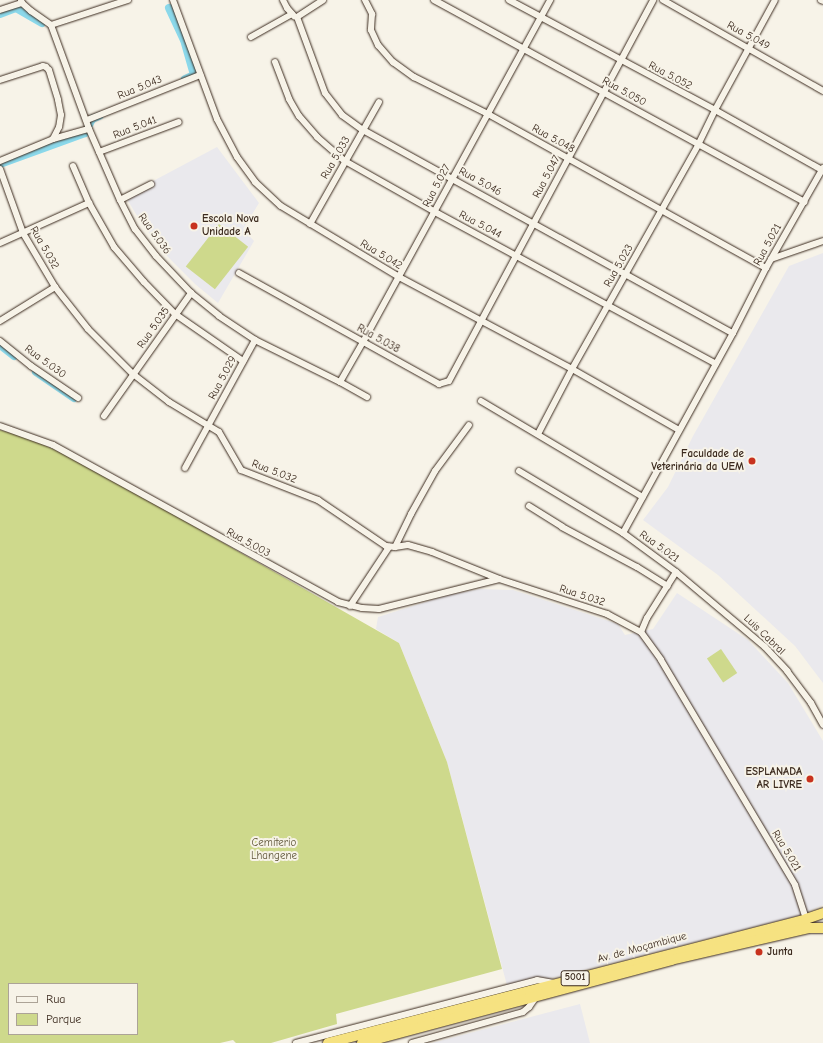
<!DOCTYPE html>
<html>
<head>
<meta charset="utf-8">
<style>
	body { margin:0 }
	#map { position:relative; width:823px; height:1043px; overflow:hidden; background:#f7f3e8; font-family:"Comic Neue",sans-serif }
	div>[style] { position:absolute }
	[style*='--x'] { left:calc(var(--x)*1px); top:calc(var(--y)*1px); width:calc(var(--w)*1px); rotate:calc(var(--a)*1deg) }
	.built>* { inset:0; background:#eae9ed }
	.green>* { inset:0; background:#ced98c; transform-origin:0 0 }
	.canal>* { height:8px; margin:-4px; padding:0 4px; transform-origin:4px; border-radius:4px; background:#8bd8ea }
	.roads { filter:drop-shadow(0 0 1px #3b2a1e) drop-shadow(0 0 1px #3b2a1e) }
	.minor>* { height:6px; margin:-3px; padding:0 3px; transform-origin:3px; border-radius:3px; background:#f7f3e8 }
	.trunk>* { height:10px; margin:-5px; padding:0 5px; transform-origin:5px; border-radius:5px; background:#f6e281 }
	.dots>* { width:11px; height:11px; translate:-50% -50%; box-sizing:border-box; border:2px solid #f7f3e8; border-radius:50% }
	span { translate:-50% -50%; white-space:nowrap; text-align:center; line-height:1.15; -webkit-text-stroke:4px #f7f3e8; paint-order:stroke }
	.shield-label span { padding:1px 3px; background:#f7f3e8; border:1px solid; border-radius:3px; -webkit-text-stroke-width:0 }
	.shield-label { font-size:10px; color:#3b2a1e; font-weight:700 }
	.street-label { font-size:11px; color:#3b2a1e }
	.poi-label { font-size:11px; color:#3b2a1e; font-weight:700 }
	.left { translate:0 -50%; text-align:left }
	.right { translate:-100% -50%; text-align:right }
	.park-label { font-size:11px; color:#60563a }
	.legend { position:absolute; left:8px; top:983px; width:130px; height:52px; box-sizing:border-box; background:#f7f3e8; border:1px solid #aca397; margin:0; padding:5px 7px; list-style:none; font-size:12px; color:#3b2a1e }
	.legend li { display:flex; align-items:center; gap:8px; height:20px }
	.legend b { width:20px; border:1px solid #aca397 }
</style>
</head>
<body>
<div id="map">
	<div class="built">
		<div style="clip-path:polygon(217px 147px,259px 203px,243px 229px,254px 241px,218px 303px,195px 284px,168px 257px,142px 224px,125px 196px)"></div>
		<div style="clip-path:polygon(823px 253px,823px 683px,795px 646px,718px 575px,643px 520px,668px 487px,693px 436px,789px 266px)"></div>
		<div style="clip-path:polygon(480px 589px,513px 590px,618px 624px,625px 635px,653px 629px,677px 593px,748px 640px,788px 683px,823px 741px,823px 905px,798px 916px,508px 989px,447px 762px,399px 643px,376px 629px,378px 617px,448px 595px)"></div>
		<div style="clip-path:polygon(580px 1004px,590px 1043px,432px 1043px)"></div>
	</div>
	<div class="green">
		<div style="left:219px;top:224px;width:37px;height:54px;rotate:38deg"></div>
		<div style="clip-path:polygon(evenodd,0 430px,26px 437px,80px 461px,399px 643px,447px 762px,502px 969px,336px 1014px,337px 1024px,271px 1043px,236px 1043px,233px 1040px,220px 1043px,0 1043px,0 430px,9px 984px,137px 984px,137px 1034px,9px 1034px,9px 984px)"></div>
		<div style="left:721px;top:649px;width:29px;height:17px;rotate:56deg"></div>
	</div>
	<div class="canal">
		<div style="--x:169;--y:8;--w:35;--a:65"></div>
		<div style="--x:184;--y:40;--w:36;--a:74"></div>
		<div style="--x:194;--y:75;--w:10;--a:156"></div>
		<div style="--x:0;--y:14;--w:17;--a:-21"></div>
		<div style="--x:16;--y:8;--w:30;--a:30"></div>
		<div style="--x:0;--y:164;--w:90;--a:-20"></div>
		<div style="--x:85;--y:133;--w:16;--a:-63"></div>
		<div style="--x:92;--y:119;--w:8;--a:-23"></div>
		<div style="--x:0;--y:345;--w:18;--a:38"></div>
		<div style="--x:36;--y:372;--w:46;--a:34.4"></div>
	</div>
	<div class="roads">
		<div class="minor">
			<div style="--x:21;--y:0;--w:3;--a:72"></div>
			<div style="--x:22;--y:3;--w:12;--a:42"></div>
			<div style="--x:31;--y:11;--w:24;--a:35"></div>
			<div style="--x:51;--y:25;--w:111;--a:69.9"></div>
			<div style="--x:89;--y:129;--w:77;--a:66.4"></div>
			<div style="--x:120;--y:200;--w:33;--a:63"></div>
			<div style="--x:135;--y:229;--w:34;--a:52"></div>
			<div style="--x:156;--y:256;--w:51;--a:46.6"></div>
			<div style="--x:191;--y:293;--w:36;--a:39"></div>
			<div style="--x:219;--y:316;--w:43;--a:33.7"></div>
			<div style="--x:255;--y:340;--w:95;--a:26.3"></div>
			<div style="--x:340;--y:382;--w:31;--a:29"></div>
			<div style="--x:173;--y:0;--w:127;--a:69.7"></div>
			<div style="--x:217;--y:119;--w:43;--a:62.2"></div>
			<div style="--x:237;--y:157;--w:31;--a:54"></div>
			<div style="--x:255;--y:182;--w:35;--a:43"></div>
			<div style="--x:281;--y:206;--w:138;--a:31"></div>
			<div style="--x:399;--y:277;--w:196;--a:28"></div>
			<div style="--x:572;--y:369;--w:123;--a:29.7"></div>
			<div style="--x:283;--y:0;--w:9;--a:63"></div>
			<div style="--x:287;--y:8;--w:11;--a:49"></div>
			<div style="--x:365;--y:0;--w:16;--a:63"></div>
			<div style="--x:372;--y:14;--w:16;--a:94"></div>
			<div style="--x:371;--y:30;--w:17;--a:65"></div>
			<div style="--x:378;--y:45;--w:23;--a:49"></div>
			<div style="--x:393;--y:62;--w:26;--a:36"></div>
			<div style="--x:414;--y:77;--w:83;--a:26.6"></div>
			<div style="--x:488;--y:114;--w:318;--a:29"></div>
			<div style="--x:434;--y:0;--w:422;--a:28.6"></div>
			<div style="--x:509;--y:0;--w:234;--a:28.1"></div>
			<div style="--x:715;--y:110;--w:123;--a:29.3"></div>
			<div style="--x:663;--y:0;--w:184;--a:29.6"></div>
			<div style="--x:821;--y:0;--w:2;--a:27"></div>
			<div style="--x:0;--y:10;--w:23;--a:-18"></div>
			<div style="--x:297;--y:17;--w:81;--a:69.8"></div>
			<div style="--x:325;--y:93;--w:28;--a:52"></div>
			<div style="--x:342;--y:115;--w:26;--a:36"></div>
			<div style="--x:363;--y:130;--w:422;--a:28.8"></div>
			<div style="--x:297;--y:17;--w:31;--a:-33"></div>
			<div style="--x:51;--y:25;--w:81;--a:-18"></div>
			<div style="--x:251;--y:37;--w:47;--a:-29.3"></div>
			<div style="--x:275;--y:62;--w:40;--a:69"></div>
			<div style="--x:289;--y:99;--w:20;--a:60"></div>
			<div style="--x:299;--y:116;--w:28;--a:49"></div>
			<div style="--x:317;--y:137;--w:37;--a:41"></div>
			<div style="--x:345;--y:161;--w:103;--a:29.5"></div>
			<div style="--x:435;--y:212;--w:319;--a:28.4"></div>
			<div style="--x:0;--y:80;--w:45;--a:-18"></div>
			<div style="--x:43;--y:66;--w:3;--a:18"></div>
			<div style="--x:46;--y:67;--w:4;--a:45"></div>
			<div style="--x:49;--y:70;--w:31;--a:73"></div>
			<div style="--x:58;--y:100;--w:15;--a:79"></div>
			<div style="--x:61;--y:115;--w:12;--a:99"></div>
			<div style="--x:59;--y:127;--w:13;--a:117"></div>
			<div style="--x:87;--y:120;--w:122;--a:-21.7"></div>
			<div style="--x:99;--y:152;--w:85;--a:-20.6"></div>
			<div style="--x:0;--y:161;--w:57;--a:-22.5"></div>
			<div style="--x:53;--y:139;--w:37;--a:-16"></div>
			<div style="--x:73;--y:166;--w:40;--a:66.6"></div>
			<div style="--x:89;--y:203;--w:51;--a:60.4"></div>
			<div style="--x:114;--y:247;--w:46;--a:49.4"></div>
			<div style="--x:144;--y:282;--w:45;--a:45.9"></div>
			<div style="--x:175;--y:314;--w:83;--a:34.7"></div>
			<div style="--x:823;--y:168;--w:115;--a:119.7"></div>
			<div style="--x:766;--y:268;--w:73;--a:116.9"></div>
			<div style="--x:733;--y:333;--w:228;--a:118.8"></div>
			<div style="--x:623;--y:533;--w:66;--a:36.3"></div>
			<div style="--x:676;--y:572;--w:116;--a:40.1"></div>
			<div style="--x:765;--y:647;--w:33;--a:47"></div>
			<div style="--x:787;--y:671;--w:40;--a:53"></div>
			<div style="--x:811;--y:703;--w:25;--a:61"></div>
			<div style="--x:0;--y:169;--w:68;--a:70.2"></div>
			<div style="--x:23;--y:233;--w:63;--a:59.3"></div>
			<div style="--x:55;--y:287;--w:53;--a:51.8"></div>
			<div style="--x:88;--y:329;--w:64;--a:45"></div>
			<div style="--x:133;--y:374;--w:46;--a:37.9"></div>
			<div style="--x:169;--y:402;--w:58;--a:31"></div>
			<div style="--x:219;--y:432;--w:44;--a:59.9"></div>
			<div style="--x:241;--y:470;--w:83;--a:21.3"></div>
			<div style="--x:318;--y:500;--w:82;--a:34.1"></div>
			<div style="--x:386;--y:546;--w:9;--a:6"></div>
			<div style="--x:395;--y:547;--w:13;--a:-9"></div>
			<div style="--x:408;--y:545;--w:25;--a:16"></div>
			<div style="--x:432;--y:552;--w:72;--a:21.9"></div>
			<div style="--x:499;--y:579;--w:114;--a:18"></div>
			<div style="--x:607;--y:614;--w:38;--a:28"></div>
			<div style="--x:641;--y:632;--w:34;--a:54"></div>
			<div style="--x:661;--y:660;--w:262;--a:59.2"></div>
			<div style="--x:795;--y:885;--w:36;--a:72"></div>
			<div style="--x:120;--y:200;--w:35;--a:-27"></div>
			<div style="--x:310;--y:224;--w:140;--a:-60.5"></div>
			<div style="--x:0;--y:243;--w:98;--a:-24.2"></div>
			<div style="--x:771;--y:259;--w:55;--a:-19.1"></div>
			<div style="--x:239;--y:273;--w:229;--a:29"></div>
			<div style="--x:439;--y:384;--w:10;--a:-17"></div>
			<div style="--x:449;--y:381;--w:432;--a:-61.8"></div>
			<div style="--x:0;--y:321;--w:65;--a:-31.7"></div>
			<div style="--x:0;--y:341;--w:40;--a:39"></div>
			<div style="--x:31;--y:366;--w:57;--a:34.2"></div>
			<div style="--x:340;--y:382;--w:46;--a:-60.1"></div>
			<div style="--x:363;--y:342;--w:390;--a:-61.3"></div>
			<div style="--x:481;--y:401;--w:188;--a:30.7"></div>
			<div style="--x:104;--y:416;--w:151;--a:-54.7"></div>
			<div style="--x:0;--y:426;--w:56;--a:19.7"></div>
			<div style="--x:53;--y:445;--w:325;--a:28.8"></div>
			<div style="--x:338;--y:602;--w:25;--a:14"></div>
			<div style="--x:362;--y:608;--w:17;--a:3"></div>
			<div style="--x:379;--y:609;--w:124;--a:-14"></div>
			<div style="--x:538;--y:434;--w:73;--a:-62.4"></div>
			<div style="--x:572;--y:369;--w:257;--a:-60.6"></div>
			<div style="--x:698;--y:145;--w:39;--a:-64"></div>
			<div style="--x:715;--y:110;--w:125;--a:-61.4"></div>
			<div style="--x:185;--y:468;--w:146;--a:-61.3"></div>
			<div style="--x:519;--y:471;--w:121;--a:30.8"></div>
			<div style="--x:529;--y:506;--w:39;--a:32"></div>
			<div style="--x:562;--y:527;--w:85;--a:28.1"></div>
			<div style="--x:637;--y:567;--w:36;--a:32"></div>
			<div style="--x:395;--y:547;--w:37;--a:-64"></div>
			<div style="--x:411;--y:514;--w:49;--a:-60.8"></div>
			<div style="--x:435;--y:471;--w:57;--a:-53.5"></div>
			<div style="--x:350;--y:606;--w:71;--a:-56.5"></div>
			<div style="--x:641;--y:632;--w:15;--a:-67"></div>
			<div style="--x:647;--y:618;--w:54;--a:-57.8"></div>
			<div style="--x:296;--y:1043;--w:249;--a:-14.6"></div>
			<div style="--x:537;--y:980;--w:17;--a:10"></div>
			<div style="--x:412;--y:1043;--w:115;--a:-15.6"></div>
			<div style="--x:523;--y:1012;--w:8;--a:-40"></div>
			<div style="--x:529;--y:1007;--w:12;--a:-55"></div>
		</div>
		<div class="trunk">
			<div style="--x:328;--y:1043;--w:494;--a:-14.5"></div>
			<div style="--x:806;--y:919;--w:18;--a:-19"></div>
			<div style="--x:362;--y:1043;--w:320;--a:-15"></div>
			<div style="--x:671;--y:960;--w:141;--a:-13.1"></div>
			<div style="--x:808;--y:928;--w:15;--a:0"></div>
		</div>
	</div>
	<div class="dots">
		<div style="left:194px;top:226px;background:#c8321e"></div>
		<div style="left:752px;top:461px;background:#c8321e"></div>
		<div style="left:810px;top:779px;background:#c8321e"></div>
		<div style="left:759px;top:952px;background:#c8321e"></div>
	</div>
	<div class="shield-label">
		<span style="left:575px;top:978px">5001</span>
	</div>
	<div class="street-label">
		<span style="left:748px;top:36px;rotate:29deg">Rua 5.049</span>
		<span style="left:670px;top:76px;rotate:28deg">Rua 5.052</span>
		<span style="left:140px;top:88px;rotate:-22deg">Rua 5.043</span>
		<span style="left:624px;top:92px;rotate:29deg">Rua 5.050</span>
		<span style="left:135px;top:128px;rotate:-21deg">Rua 5.041</span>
		<span style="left:553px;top:139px;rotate:29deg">Rua 5.048</span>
		<span style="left:336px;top:158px;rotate:-60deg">Rua 5.033</span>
		<span style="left:547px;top:177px;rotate:-62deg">Rua 5.047</span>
		<span style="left:480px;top:182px;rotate:29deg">Rua 5.046</span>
		<span style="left:437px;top:186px;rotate:-62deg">Rua 5.027</span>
		<span style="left:480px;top:225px;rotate:28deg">Rua 5.044</span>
		<span style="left:154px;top:234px;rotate:54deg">Rua 5.036</span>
		<span style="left:768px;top:245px;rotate:-61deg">Rua 5.021</span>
		<span style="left:44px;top:248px;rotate:60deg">Rua 5.032</span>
		<span style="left:381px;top:255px;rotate:31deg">Rua 5.042</span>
		<span style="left:619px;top:266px;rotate:-60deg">Rua 5.023</span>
		<span style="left:154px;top:328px;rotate:-55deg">Rua 5.035</span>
		<span style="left:378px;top:339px;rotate:29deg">Rua 5.038</span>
		<span style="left:45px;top:362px;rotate:36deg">Rua 5.030</span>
		<span style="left:223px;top:378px;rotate:-62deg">Rua 5.029</span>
		<span style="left:274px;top:472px;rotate:21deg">Rua 5.032</span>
		<span style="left:248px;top:543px;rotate:29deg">Rua 5.003</span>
		<span style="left:659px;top:547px;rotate:36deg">Rua 5.021</span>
		<span style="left:582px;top:596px;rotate:18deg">Rua 5.032</span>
		<span style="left:764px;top:635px;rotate:44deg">Luis Cabral</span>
		<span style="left:786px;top:851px;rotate:59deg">Rua 5.021</span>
		<span style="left:642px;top:948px;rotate:-15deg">Av. de Moçambique</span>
	</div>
	<div class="poi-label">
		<span class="left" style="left:202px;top:226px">Escola Nova<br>Unidade A</span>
		<span class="right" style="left:744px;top:461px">Faculdade de<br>Veterinária da UEM</span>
		<span class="right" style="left:802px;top:779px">ESPLANADA<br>AR LIVRE</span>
		<span class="left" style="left:767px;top:952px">Junta</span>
	</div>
	<div class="park-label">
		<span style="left:274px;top:850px">Cemiterio<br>Lhangene</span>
	</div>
	<ul class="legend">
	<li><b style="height:5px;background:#f7f3e8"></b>Rua</li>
	<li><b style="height:11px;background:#ced98c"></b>Parque</li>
	</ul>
</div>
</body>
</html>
